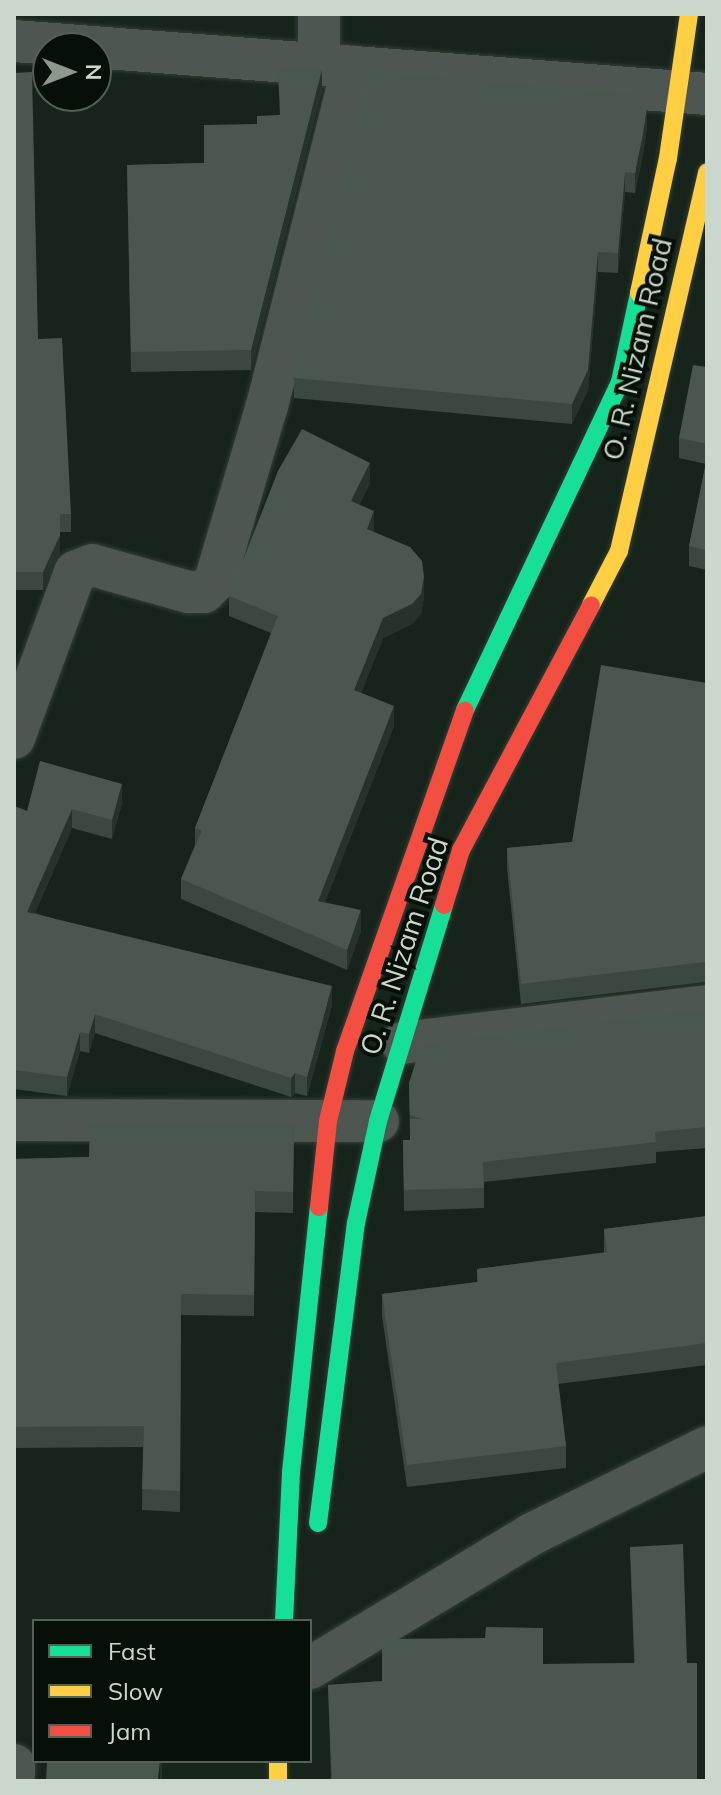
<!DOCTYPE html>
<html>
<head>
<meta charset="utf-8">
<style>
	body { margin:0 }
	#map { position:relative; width:721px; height:1795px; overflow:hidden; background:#17241b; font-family:Mulish,sans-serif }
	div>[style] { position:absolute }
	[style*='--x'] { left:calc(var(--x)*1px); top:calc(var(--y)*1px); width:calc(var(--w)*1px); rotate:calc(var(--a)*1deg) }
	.roads { filter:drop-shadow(0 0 2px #333d36) drop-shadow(0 0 2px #333d36) }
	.street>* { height:42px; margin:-21px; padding:0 21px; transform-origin:21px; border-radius:21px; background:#4d5650 }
	.fast>* { height:18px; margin:-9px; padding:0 9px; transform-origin:9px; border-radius:9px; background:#16e098 }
	.slow>* { height:18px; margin:-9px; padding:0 9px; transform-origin:9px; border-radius:9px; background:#ffcf43 }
	.jam>* { height:18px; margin:-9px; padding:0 9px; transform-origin:9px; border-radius:9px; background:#f24e42 }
	.wall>* { inset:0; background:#3a483f }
	.shaded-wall>* { inset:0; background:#25332a; transform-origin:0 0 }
	.building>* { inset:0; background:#49574e }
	span { translate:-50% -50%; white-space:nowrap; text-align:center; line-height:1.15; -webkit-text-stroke:8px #060f08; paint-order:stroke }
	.street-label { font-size:28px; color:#c9d7cc }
	.frame { position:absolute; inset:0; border:16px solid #c9d7cc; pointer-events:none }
	.legend { position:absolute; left:32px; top:1619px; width:280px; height:144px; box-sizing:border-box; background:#060f08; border:2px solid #545f56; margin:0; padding:10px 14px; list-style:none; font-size:24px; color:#c9d7cc }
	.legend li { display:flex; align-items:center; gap:16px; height:40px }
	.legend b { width:40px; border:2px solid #545f56 }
	.north { position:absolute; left:32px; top:32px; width:80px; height:80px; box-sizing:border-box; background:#060f08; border:2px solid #545f56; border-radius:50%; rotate:90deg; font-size:22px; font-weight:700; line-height:32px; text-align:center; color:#c9d7cc }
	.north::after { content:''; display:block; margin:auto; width:28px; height:36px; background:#8b988e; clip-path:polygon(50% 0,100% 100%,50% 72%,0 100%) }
</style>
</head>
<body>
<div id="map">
	<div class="roads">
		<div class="street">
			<div style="--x:319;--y:14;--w:50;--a:90"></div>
			<div style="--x:14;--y:41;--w:695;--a:4.37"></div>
			<div style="--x:14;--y:738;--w:177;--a:-69.8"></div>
			<div style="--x:75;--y:572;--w:18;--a:-22"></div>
			<div style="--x:92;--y:565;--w:101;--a:15.6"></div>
			<div style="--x:189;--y:592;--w:15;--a:0"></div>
			<div style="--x:204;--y:592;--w:16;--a:-45"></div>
			<div style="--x:215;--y:581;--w:183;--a:-73.5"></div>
			<div style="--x:267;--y:406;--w:350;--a:-75.8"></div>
			<div style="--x:402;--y:1043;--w:307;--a:-6.9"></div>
			<div style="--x:14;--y:1120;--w:364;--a:0.2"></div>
			<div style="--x:310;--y:1668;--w:259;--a:-31.1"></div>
			<div style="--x:532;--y:1534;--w:195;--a:-26.4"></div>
			<div style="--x:14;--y:1765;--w:9;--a:90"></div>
		</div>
		<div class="fast">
			<div style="--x:465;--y:710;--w:363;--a:-64.7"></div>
			<div style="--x:620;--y:382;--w:91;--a:-77.9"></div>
			<div style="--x:318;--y:1523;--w:302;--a:-82.8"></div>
			<div style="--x:356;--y:1223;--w:104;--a:-77.8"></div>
			<div style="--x:378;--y:1121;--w:226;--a:-73"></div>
			<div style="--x:284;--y:1621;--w:149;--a:-87.3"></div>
			<div style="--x:291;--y:1472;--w:266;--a:-84"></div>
		</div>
		<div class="slow">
			<div style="--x:639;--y:293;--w:138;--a:-77.9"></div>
			<div style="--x:668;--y:158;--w:146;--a:-81.7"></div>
			<div style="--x:591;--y:605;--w:61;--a:-62.6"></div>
			<div style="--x:619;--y:551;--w:389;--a:-76.9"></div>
			<div style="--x:278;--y:1761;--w:20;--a:90"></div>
		</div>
		<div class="jam">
			<div style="--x:444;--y:905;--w:58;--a:-72.8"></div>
			<div style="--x:461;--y:850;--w:277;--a:-62"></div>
			<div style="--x:319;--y:1207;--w:86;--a:-84"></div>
			<div style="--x:328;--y:1121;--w:72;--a:-76.3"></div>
			<div style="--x:345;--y:1051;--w:361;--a:-70.6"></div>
		</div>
	</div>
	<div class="wall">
		<div style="clip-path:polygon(14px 73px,38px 339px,71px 514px,71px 532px,60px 532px,60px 554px,43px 590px,14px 590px)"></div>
		<div style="clip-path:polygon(322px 90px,251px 370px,131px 372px,127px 165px,204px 163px,257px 124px,279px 115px)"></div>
		<div style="clip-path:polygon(641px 107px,647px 128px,643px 154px,635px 193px,625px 192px,618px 273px,598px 272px,588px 390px,572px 424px,294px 398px,294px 378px)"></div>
		<div style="clip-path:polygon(707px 367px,707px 570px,689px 566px,689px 546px,706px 464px,679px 458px,679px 438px)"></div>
		<div style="clip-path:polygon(370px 483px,359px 505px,373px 532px,424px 597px,421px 614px,412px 624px,383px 638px,361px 693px,394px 726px,325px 902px,361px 931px,347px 970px,181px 899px,181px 879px,195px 845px,195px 828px,271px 633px,229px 616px,229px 596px)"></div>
		<div style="clip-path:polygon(707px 683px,707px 983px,705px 982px,521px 1004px,507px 868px,507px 848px,572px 842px)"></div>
		<div style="clip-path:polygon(122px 803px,112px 839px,72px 828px,35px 913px,332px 1005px,307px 1096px,295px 1093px,291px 1097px,95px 1033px,89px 1053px,80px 1051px,67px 1096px,14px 1089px,14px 806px,27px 811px)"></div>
		<div style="clip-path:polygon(707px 1010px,707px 1148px,656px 1152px,656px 1163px,484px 1182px,484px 1208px,404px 1211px,403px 1140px,410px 1140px,409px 1083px)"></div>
		<div style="clip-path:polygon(294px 1124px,293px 1213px,255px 1212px,254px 1316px,181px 1315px,180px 1512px,142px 1510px,143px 1447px,14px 1448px,14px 1159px,89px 1157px)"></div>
		<div style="clip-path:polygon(707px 1216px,707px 1365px,558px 1384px,566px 1446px,566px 1468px,407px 1487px,382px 1316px,382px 1294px,477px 1282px,477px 1269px,604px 1253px,604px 1229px)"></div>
		<div style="clip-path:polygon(630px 1547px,687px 1663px,697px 1781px,331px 1781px,328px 1685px,382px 1681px,543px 1664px,634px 1663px)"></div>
	</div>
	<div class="shaded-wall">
		<div style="clip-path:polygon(322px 69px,322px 90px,251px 370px,251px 350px)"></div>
		<div style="clip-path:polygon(647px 108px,647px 128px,643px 154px,635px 193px,635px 173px)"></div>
		<div style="clip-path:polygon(625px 172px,625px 192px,618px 273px,618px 253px)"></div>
		<div style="clip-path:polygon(598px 252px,598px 272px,588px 390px,572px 424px,572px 404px)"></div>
		<div style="clip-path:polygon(370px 463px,370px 483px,351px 521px,351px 501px)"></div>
		<div style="clip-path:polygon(374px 511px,374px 531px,367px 549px,367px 529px)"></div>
		<div style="clip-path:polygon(60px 535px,60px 554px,43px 590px,43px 572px)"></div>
		<div style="clip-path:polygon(424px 577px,424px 597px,421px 614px,412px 624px,383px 638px,354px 710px,354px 690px,383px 618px)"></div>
		<div style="clip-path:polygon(394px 706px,394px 726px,318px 921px,318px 901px)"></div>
		<div style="clip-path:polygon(122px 784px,122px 803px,112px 839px,112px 820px)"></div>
		<div style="clip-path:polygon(72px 809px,72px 828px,27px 931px,27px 912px)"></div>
		<div style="clip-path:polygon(361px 910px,361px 931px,347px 970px,347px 950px)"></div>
		<div style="clip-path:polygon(332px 986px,332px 1005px,307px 1096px,307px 1077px)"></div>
		<div style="clip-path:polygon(95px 1014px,95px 1033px,89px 1053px,89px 1034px)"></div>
		<div style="clip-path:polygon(80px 1032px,80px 1051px,67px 1096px,67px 1077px)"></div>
		<div style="clip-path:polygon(295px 1073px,295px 1093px,291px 1097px,291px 1078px)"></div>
		<div style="left:160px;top:1761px;width:2px;height:20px"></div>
	</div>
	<div class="building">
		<div style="clip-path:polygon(322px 69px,251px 350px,131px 352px,127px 165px,204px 163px,204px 125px,257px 124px,257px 116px,280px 115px,278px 70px)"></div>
		<div style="clip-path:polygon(32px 72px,38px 339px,62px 338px,71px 514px,60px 514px,60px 535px,43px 572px,14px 572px,14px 73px)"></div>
		<div style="clip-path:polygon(371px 72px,641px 96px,640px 107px,647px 108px,643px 134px,635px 173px,625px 172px,618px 253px,598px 252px,588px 370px,572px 404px,294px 378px)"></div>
		<div style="clip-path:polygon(693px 365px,707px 367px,707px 444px,679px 438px)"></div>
		<div style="clip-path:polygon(302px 429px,370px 463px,351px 501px,374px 511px,367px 529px,410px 547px,422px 561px,424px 577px,421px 594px,412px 604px,383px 618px,354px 690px,394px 706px,318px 901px,361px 910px,347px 950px,181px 879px,202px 830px,195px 828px,278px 616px,229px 596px,278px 471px)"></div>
		<div style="clip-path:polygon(707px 457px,707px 550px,689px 546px)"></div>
		<div style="clip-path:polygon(601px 665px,707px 683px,707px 963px,705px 962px,521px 984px,507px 848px,572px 842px)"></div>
		<div style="clip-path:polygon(40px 761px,122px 784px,112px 820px,72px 809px,27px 912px,332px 986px,307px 1077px,295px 1073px,291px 1078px,95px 1014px,89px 1034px,80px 1032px,67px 1077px,14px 1070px,14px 806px,27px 811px)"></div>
		<div style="clip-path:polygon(707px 1010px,707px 1127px,655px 1132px,656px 1142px,483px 1162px,484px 1188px,404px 1190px,403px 1140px,410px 1140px,410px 1119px,422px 1119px,410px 1115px,409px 1083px,421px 1045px)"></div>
		<div style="clip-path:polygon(90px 1123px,294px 1124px,293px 1192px,255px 1191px,254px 1295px,181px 1294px,180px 1491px,142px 1489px,144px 1426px,14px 1427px,14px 1159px,89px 1157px)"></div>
		<div style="clip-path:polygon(707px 1216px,707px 1343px,556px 1363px,566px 1446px,407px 1465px,382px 1294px,478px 1282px,477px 1269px,607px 1252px,604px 1229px)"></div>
		<div style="clip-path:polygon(683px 1544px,687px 1663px,697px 1663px,697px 1781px,332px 1781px,328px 1685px,382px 1681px,382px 1639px,485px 1638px,486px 1627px,543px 1628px,543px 1664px,635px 1663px,630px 1547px)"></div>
		<div style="clip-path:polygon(47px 1761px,160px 1761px,158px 1779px,227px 1781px,46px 1781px)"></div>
	</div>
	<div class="street-label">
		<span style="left:637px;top:349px;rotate:-77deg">O. R. Nizam Road</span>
		<span style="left:404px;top:946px;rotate:-72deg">O. R. Nizam Road</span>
	</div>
	<div class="frame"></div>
	<ul class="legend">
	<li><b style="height:10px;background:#16e098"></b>Fast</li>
	<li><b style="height:10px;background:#ffcf43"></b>Slow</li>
	<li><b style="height:10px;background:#f24e42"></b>Jam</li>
	</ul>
	<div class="north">N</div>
</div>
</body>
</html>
